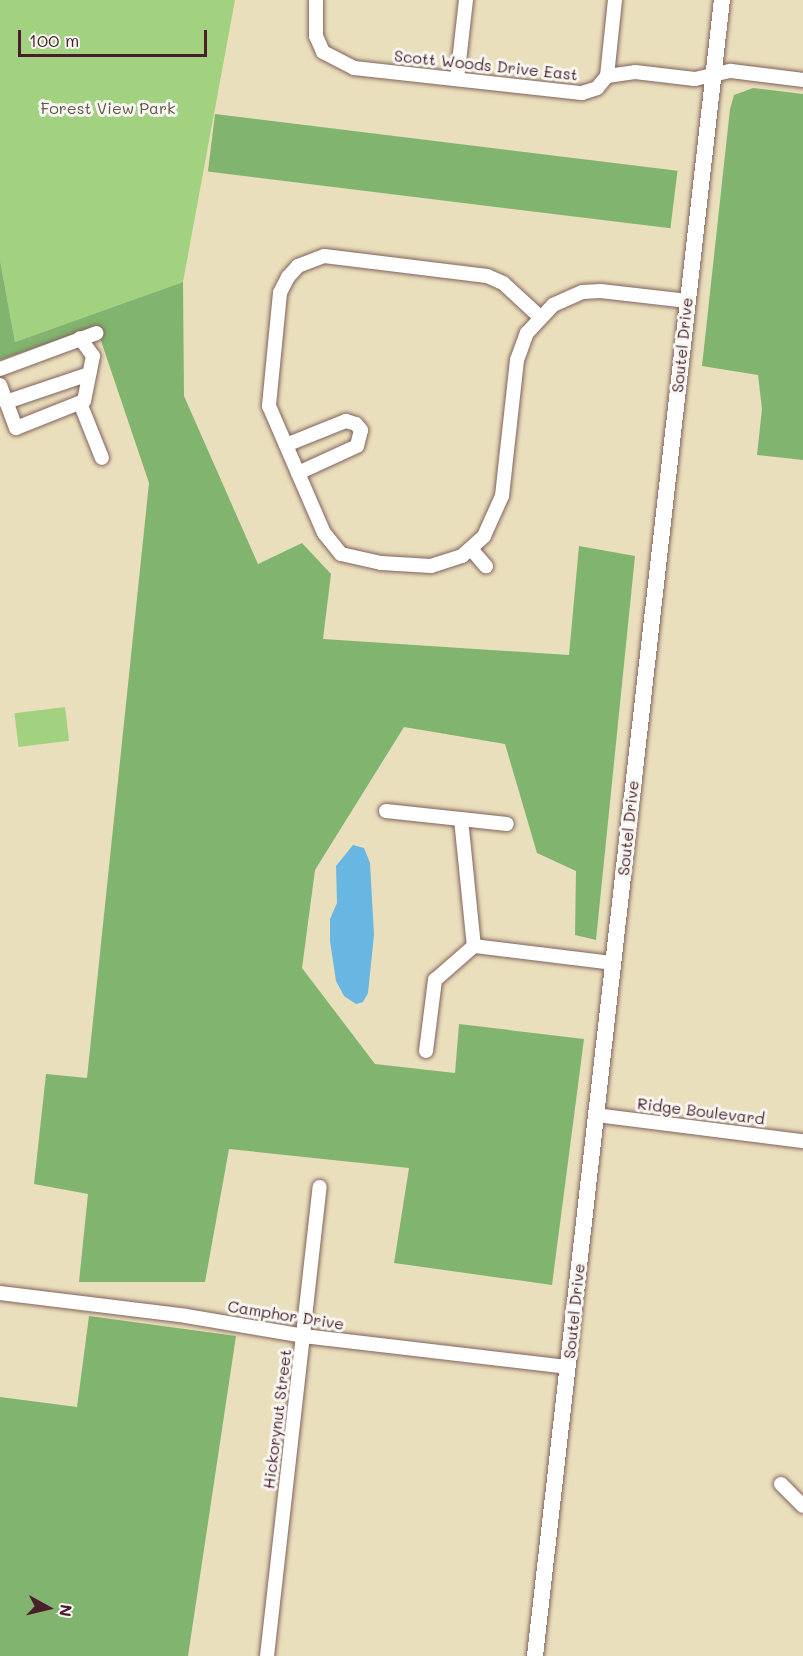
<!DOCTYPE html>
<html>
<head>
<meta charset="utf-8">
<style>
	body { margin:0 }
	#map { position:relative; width:803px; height:1656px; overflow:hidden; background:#eadfbc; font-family:Mali,sans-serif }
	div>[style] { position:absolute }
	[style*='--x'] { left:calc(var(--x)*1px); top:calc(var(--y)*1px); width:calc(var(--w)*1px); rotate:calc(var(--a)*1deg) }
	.green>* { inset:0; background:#a2d280; transform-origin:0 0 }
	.forest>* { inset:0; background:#81b46e; transform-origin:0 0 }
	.water>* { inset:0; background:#68b6e2 }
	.roads { filter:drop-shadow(0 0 2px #82625e) drop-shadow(0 0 2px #82625e) }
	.minor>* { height:14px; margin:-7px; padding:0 7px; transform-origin:7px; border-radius:7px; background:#fff }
	.major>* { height:16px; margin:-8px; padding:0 8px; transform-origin:8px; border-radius:8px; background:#fff }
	span { translate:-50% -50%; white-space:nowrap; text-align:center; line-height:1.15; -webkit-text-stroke:6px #f6f6f2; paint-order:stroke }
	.street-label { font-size:16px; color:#4a1f2b }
	.park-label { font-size:16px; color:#645544 }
	.north { position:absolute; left:18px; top:1578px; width:60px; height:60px; -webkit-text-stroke:4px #f6f6f2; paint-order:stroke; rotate:98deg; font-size:16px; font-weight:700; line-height:24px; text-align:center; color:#4a1f2b }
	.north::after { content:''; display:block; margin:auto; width:21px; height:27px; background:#4a1f2b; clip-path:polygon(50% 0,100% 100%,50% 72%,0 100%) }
	.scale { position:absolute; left:18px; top:30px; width:189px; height:27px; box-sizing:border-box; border:3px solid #4a1f2b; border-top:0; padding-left:8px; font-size:18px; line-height:21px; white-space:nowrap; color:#4a1f2b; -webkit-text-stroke:4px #f6f6f2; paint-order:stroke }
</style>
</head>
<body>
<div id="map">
	<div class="green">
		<div style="clip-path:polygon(0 0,235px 0,183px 282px,15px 342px,0 260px)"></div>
		<div style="left:65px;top:707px;width:34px;height:51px;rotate:83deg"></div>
	</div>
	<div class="forest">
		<div style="clip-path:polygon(753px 88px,803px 94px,803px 460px,757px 455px,762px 409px,758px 375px,702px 366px,730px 109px,734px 95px)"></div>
		<div style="left:215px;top:114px;width:466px;height:58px;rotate:7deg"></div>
		<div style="clip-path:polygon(0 260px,15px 342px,183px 282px,184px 396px,258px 564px,302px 543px,331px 574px,323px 639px,569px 655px,579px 546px,635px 556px,596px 940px,575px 935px,576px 871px,537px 853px,505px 744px,404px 727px,315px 870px,302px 968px,375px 1064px,455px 1073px,459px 1024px,584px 1039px,552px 1285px,394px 1263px,409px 1168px,229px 1149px,205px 1282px,79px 1282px,88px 1194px,34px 1184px,46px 1074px,87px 1078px,149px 483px,96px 326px,0 360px)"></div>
		<div style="clip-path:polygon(89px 1316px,236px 1336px,188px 1656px,0 1656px,0 1397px,77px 1407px)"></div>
	</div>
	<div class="water">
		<div style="clip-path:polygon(353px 845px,364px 848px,370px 863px,374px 935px,368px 993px,363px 1002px,356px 1004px,344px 996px,336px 981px,330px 941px,330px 919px,337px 903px,336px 866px)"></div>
	</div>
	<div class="roads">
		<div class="minor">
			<div style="--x:316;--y:0;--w:36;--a:90"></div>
			<div style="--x:316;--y:36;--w:17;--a:66"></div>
			<div style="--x:323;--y:52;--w:35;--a:27"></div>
			<div style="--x:354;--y:68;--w:229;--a:6.3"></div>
			<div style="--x:582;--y:93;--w:16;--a:-18"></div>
			<div style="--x:597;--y:88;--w:16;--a:-50"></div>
			<div style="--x:607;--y:76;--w:28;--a:-8"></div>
			<div style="--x:635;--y:72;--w:60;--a:6.7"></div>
			<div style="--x:695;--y:79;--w:37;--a:-13"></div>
			<div style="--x:731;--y:71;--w:73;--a:7.1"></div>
			<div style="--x:607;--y:76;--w:76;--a:-84"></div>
			<div style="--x:457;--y:79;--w:80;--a:-83.5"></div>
			<div style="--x:540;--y:317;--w:50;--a:-137.4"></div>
			<div style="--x:503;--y:283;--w:17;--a:-156"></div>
			<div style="--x:487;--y:276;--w:164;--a:-173"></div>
			<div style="--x:324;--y:256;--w:28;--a:159"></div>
			<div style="--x:298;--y:266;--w:15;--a:132"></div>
			<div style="--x:288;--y:277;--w:18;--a:117"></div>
			<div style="--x:280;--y:293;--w:114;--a:95.6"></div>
			<div style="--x:269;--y:406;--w:138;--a:66.6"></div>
			<div style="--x:324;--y:533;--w:27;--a:51"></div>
			<div style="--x:341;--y:554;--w:41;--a:12.7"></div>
			<div style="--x:381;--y:563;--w:50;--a:3.4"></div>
			<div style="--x:431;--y:566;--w:33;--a:-18"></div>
			<div style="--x:462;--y:556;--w:30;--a:-42"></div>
			<div style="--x:484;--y:536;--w:44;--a:-65.8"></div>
			<div style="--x:502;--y:496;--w:137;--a:-83.7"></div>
			<div style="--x:517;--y:360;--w:29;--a:-70"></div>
			<div style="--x:527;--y:333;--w:38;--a:-47"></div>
			<div style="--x:553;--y:305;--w:32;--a:-24"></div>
			<div style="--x:582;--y:292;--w:19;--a:-3"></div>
			<div style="--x:601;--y:291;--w:87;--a:6.6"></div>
			<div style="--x:0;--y:369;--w:103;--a:-20.4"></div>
			<div style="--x:0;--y:385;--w:46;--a:69.6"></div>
			<div style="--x:16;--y:428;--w:73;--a:-21.7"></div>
			<div style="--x:84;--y:401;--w:46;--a:-78.7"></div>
			<div style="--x:93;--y:356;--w:22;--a:-126"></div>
			<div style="--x:6;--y:402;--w:88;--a:-18.6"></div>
			<div style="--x:80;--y:403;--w:59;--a:68.2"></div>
			<div style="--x:286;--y:445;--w:65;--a:-21.8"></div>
			<div style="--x:346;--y:421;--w:10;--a:17"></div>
			<div style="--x:356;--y:424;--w:8;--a:50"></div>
			<div style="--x:361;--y:430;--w:16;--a:104"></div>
			<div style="--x:357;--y:446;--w:65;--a:155.4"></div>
			<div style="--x:471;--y:549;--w:23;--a:49"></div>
			<div style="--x:386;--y:811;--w:75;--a:6.1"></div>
			<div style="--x:461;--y:819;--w:128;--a:84.2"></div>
			<div style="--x:474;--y:946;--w:140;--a:7"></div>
			<div style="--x:461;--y:819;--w:46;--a:6.2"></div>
			<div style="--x:426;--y:1051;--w:72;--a:-82.8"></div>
			<div style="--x:435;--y:980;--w:52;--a:-41.1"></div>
			<div style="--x:596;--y:1115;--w:209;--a:7.2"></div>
			<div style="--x:0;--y:1293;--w:187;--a:7"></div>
			<div style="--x:186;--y:1316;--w:120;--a:9.6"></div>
			<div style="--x:304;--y:1336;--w:266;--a:6.7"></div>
			<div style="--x:781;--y:1484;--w:31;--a:45"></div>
			<div style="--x:267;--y:1656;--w:472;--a:-83.6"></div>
		</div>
		<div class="major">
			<div style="--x:535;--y:1656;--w:1667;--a:-83.56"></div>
		</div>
	</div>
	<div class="street-label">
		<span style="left:486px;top:65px;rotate:6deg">Scott Woods Drive East</span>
		<span style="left:682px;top:345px;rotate:-84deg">Soutel Drive</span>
		<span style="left:628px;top:828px;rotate:-84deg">Soutel Drive</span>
		<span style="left:701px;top:1111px;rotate:7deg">Ridge Boulevard</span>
		<span style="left:574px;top:1311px;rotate:-84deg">Soutel Drive</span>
		<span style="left:286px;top:1315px;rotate:9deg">Camphor Drive</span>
		<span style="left:277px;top:1419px;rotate:-83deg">Hickorynut Street</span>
	</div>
	<div class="park-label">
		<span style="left:108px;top:108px">Forest View Park</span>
	</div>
	<div class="north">N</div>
	<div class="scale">100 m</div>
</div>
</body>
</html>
